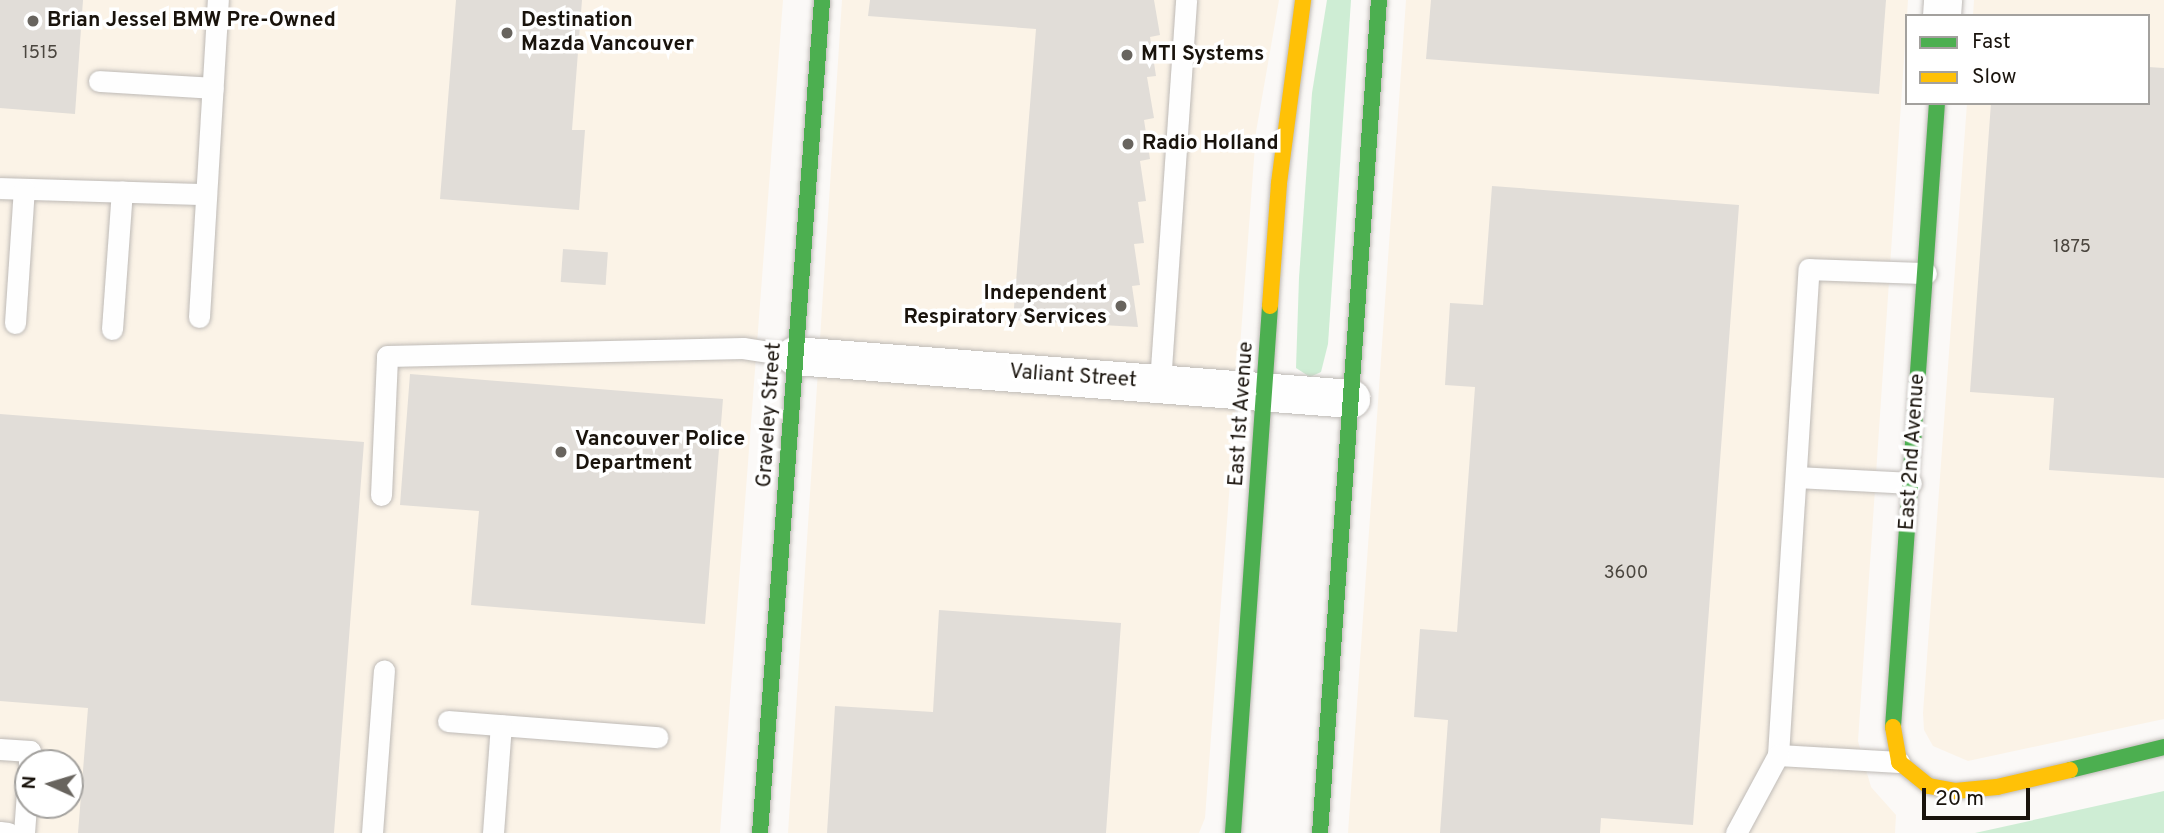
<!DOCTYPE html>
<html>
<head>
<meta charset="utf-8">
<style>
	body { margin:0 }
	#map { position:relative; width:2164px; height:833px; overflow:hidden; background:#fbf9f7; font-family:Overpass,sans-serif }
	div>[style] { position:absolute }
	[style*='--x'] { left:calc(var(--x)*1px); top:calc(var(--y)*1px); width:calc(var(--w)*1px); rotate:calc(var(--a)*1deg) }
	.commercial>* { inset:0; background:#fbf3e7 }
	.green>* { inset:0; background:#ceedd4 }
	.building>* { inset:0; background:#e1ddd8; transform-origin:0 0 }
	.roads { filter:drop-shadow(0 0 2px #bebab6) drop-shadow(0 0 2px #bebab6) }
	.lane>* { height:21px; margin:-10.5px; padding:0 10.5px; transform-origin:10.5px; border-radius:10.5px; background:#fefefe }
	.street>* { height:38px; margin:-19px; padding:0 19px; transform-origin:19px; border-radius:19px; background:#fefefe }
	.fast>* { height:16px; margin:-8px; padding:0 8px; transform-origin:8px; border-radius:8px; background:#4caf50 }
	.slow>* { height:16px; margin:-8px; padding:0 8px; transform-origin:8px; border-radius:8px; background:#ffc107 }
	.dots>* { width:19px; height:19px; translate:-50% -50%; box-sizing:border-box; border:4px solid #fff; border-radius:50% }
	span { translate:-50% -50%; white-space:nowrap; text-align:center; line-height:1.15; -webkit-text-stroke:7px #fff; paint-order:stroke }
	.number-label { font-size:18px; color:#4b463f }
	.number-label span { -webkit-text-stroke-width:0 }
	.poi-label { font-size:21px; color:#19130c; font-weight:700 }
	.left { translate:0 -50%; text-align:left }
	.right { translate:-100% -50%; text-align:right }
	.street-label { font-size:21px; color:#19130c }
	.legend { position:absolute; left:1905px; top:14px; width:245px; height:91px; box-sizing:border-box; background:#fff; border:2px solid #a3a19e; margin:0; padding:9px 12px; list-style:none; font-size:21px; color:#19130c }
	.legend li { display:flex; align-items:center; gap:14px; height:35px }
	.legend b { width:35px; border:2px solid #a3a19e }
	.north { position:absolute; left:14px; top:749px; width:70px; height:70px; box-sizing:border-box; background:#fff; border:2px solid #a3a19e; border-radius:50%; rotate:274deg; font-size:19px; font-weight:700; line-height:28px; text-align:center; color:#19130c }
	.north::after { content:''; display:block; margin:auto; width:24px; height:32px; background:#68645e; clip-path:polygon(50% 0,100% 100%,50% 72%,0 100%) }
	.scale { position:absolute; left:1922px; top:788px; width:108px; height:32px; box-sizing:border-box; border:4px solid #19130c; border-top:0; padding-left:9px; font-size:21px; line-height:24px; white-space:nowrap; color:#19130c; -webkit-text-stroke:5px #fff; paint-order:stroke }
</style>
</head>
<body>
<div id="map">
	<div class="commercial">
		<div style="clip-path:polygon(evenodd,0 0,783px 0,720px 833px,0 833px,0 0,28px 763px,70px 763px,70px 805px,28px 805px,28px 763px)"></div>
		<div style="clip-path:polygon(842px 0,1279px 0,1256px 132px,1205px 818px,1199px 833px,788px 833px)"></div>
		<div style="clip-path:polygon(1406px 0,1908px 0,1858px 741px,1871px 787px,1896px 815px,1895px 833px,1348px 833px)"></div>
		<div style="clip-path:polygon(1974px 0,2164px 0,2164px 719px,1968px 761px,1933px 746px,1924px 730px,1923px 713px,1967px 103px,2148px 103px,2148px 16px,1973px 16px)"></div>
	</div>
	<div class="green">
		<div style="clip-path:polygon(1327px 0,1351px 0,1328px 344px,1321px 372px,1310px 377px,1296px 368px,1299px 278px,1312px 93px)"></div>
		<div style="clip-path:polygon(2164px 791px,2164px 833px,1975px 833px)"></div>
	</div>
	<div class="building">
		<div style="clip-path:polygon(0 0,83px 0,75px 114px,0 108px)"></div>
		<div style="clip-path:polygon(456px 0,582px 0,572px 130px,585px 130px,579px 210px,440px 199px)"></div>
		<div style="clip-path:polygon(870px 0,1154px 0,1160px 35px,1150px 37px,1156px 76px,1147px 77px,1154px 118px,1144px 120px,1150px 159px,1140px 161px,1146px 201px,1138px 202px,1144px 243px,1134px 244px,1140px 285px,1132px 286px,1138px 327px,1013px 320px,1036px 29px,868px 16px)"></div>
		<div style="clip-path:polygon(1431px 0,1886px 0,1879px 94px,1426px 59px)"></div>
		<div style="clip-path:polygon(2148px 67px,2164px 68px,2164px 478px,2049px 470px,2054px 398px,1970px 392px,1991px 103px,2148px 103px)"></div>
		<div style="clip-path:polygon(1492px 186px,1739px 205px,1693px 825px,1601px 818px,1600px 833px,1440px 833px,1448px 720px,1414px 717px,1420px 629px,1457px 632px,1475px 387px,1445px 385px,1450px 303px,1483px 305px)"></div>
		<div style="left:563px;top:249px;width:45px;height:33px;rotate:4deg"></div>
		<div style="clip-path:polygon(410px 374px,723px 399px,705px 624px,471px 605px,479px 511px,400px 505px)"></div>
		<div style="clip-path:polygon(0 414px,364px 442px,334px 833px,78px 833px,88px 708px,0 701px)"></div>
		<div style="clip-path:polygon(939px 610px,1121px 623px,1106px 833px,827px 833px,835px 706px,933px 712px)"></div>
	</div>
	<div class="roads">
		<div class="lane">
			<div style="--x:99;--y:81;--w:114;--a:3.5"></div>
			<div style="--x:0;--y:188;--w:206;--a:1.7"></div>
			<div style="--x:199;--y:317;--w:318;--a:-86.6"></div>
			<div style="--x:15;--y:323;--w:134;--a:-86.2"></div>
			<div style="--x:112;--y:329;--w:138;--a:-85.9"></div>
			<div style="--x:1160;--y:383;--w:384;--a:-86.1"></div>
			<div style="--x:1797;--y:477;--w:114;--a:3"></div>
			<div style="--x:381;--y:495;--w:139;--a:-87.5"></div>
			<div style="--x:387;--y:356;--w:356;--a:-1.3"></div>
			<div style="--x:743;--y:348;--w:53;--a:8.7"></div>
			<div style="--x:448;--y:721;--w:210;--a:4.4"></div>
			<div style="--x:0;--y:749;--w:30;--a:4"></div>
			<div style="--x:30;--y:751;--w:12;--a:95"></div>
			<div style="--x:1899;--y:762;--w:121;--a:-176.7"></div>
			<div style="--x:1778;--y:755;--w:487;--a:-86.4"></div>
			<div style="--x:1809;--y:269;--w:117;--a:2"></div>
			<div style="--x:0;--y:832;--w:8;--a:7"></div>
			<div style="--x:24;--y:833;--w:55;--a:-85.8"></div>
			<div style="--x:372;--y:833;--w:163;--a:-85.8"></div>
			<div style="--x:493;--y:833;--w:108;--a:-85.8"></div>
			<div style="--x:1736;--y:833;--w:89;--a:-61.7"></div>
		</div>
		<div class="street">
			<div style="--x:1942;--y:16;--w:16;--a:-86"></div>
			<div style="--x:795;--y:356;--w:558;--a:4.42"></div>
		</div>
		<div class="fast">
			<div style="--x:1893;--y:727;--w:626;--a:-85.97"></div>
			<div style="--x:2070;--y:770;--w:97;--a:-13.7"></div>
			<div style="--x:760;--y:833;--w:835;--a:-85.74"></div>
			<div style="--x:1233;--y:833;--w:528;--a:-85.98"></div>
			<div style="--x:1320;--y:833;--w:835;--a:-85.95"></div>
		</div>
		<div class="slow">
			<div style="--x:1270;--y:306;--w:123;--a:-85.8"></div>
			<div style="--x:1279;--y:183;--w:185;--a:-82.5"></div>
			<div style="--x:1893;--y:727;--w:36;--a:80"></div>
			<div style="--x:1899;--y:762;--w:38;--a:39"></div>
			<div style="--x:1929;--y:786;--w:26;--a:11"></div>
			<div style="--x:1955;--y:791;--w:42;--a:-5.4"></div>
			<div style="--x:1997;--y:787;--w:75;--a:-13.1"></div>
		</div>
	</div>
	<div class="dots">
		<div style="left:33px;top:21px;background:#68645e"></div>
		<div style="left:507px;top:33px;background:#68645e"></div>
		<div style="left:1127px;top:55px;background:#68645e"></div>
		<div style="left:1128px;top:144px;background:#68645e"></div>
		<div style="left:1121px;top:306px;background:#68645e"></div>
		<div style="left:561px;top:452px;background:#68645e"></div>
	</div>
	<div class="number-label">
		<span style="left:40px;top:54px">1515</span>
		<span style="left:2072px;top:248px">1875</span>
		<span style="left:1626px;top:574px">3600</span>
	</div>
	<div class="poi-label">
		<span class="left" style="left:47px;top:21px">Brian Jessel BMW Pre-Owned</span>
		<span class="left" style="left:521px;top:33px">Destination<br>Mazda Vancouver</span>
		<span class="left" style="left:1141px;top:55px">MTI Systems</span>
		<span class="left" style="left:1142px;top:144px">Radio Holland</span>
		<span class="right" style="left:1107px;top:306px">Independent<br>Respiratory Services</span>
		<span class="left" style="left:575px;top:452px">Vancouver Police<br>Department</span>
	</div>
	<div class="street-label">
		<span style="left:1073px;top:377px;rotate:4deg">Valiant Street</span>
		<span style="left:1242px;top:414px;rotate:-86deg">East 1st Avenue</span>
		<span style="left:770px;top:415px;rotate:-86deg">Graveley Street</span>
		<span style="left:1913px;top:452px;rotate:-86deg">East 2nd Avenue</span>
	</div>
	<ul class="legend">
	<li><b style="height:9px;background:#4caf50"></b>Fast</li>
	<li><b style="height:9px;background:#ffc107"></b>Slow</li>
	</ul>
	<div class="north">N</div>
	<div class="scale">20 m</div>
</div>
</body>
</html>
